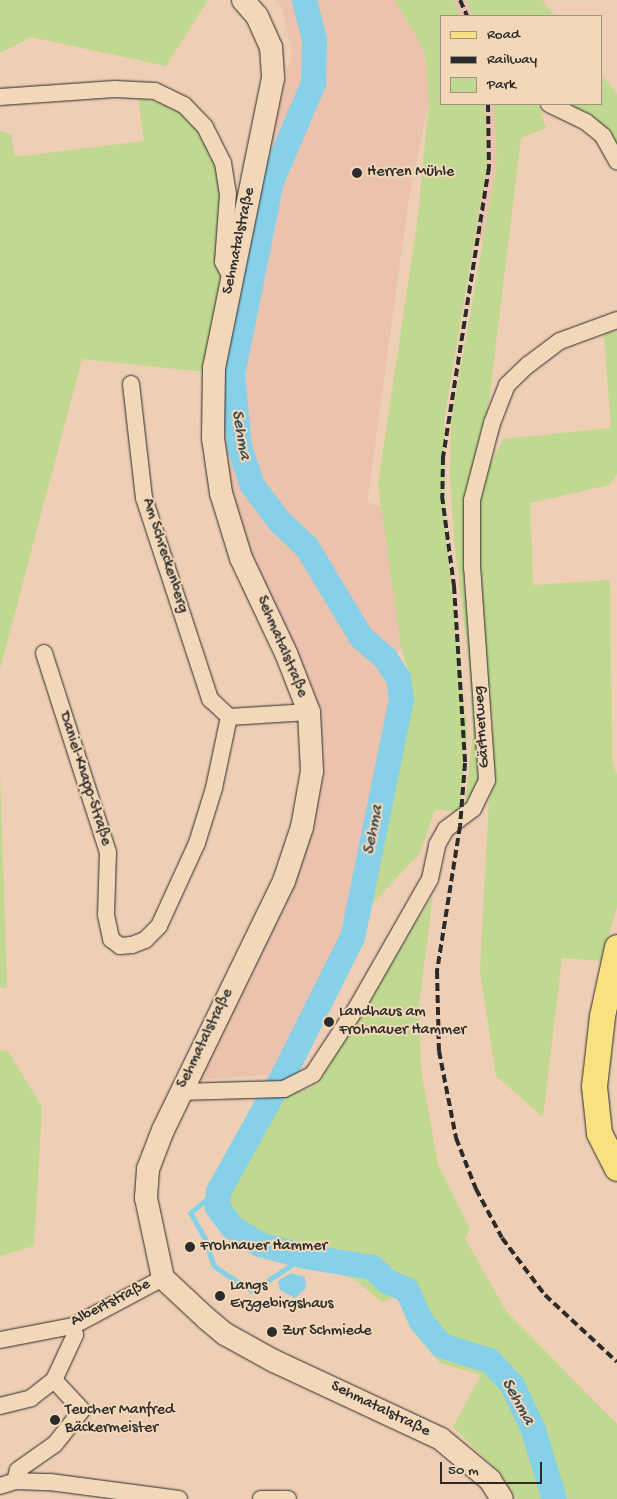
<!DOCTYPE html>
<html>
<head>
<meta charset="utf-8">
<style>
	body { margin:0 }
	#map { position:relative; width:617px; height:1499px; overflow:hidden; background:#eeceb4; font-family:"Gochi Hand",sans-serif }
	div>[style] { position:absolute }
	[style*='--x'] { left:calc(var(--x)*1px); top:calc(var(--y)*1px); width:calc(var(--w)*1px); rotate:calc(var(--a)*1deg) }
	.built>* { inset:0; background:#eac2ad }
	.green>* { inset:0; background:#c0d88f }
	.water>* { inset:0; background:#86d1e7 }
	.stream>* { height:4.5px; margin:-2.25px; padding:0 2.25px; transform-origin:2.25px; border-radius:2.25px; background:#86d1e7 }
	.river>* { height:25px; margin:-12.5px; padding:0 12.5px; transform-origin:12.5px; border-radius:12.5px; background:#86d1e7 }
	.roads { filter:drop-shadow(0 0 1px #2b2b2b) drop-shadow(0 0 1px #2b2b2b) }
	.street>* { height:16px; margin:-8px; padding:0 8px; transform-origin:8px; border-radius:8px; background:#f2d8b9 }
	.secondary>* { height:22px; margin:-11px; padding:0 11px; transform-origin:11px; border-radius:11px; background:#f2d8b9 }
	.primary>* { height:25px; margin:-12.5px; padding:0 12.5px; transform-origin:12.5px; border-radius:12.5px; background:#f9e181 }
	.rail>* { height:4px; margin-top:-2px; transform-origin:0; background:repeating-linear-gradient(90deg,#2b2b2b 0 8px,transparent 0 12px) }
	.dots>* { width:14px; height:14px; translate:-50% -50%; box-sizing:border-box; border:2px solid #f2d8b9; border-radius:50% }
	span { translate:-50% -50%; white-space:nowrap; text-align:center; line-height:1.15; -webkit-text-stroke:4px #f2d8b9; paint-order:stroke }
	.poi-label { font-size:16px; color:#2b2b2b }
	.left { translate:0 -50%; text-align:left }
	.street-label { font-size:16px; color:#2b2b2b }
	.water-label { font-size:18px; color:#3d4c51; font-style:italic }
	.legend { position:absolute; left:440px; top:15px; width:162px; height:90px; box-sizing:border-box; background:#f2d8b9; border:1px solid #a29380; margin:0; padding:6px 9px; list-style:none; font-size:15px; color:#2b2b2b }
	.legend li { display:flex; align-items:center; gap:10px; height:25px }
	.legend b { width:25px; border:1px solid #a29380 }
	.scale { position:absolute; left:440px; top:1462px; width:102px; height:22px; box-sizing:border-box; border:2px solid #2b2b2b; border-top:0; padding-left:6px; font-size:15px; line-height:18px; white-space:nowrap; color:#2b2b2b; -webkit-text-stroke:4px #f2d8b9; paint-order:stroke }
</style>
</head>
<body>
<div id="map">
	<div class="built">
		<div style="clip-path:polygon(275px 0,395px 0,425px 52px,429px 100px,409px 197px,367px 502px,403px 514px,427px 572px,401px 647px,386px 676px,394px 698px,386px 755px,345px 927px,272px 1074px,199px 1080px,321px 757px,233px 511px,218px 394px,241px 246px,292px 53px,282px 8px)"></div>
		<div style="clip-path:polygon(453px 0,466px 0,473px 16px,460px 16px)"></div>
		<div style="clip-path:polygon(484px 104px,494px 104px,497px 163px,484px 241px,475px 239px,487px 164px)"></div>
	</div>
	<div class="green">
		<div style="clip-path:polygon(0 0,208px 0,166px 66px,31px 37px,0 53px)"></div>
		<div style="clip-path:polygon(395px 0,453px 0,460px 16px,441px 16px,441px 104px,484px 104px,485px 111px,487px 164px,444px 421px,446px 538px,467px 732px,460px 811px,435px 810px,419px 854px,362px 915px,345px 927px,382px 833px,392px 758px,407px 709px,410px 677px,401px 647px,378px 484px,418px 217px,429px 100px,425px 52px)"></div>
		<div style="clip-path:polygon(466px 0,542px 0,555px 16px,473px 16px)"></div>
		<div style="clip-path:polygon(601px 74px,617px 94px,617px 153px,560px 104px,601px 104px)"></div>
		<div style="clip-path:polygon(138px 96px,175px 109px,199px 128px,219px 165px,224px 280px,206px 372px,82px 359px,0 669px,0 131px,11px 134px,15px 157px,144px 141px)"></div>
		<div style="clip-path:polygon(494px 104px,538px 104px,546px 128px,521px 138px,486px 425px,465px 501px,469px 638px,481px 789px,465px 806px,473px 732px,469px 663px,454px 538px,450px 475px,451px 422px,497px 163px)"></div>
		<div style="clip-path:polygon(617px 331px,617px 474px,609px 485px,530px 503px,533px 585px,610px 580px,612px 761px,617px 775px,617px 907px,601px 961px,562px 958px,543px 1117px,496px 1076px,480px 971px,493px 722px,483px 648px,477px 499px,483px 479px,503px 439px,611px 428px,604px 335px)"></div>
		<div style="clip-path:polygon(0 772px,7px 988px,0 987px)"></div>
		<div style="clip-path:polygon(433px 895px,419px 1005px,421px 1070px,438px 1164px,470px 1229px,465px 1238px,506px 1311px,617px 1424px,617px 1499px,517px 1499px,499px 1472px,453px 1427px,481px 1375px,440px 1363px,408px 1325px,422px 1304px,412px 1286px,383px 1303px,354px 1279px,253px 1248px,226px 1231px,234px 1220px,226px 1193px,279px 1091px,300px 1092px,317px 1085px)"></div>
		<div style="clip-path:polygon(0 1050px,8px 1051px,42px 1107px,34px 1246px,0 1256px)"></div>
	</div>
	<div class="water">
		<div style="clip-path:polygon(291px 1273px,305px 1277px,306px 1288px,295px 1298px,280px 1290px,278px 1281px)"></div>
	</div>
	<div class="stream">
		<div style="--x:218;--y:1191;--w:35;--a:141"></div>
		<div style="--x:191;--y:1213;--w:29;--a:61"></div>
		<div style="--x:205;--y:1238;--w:29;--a:72"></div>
		<div style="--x:214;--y:1266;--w:45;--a:33.3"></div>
		<div style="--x:252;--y:1291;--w:64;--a:-33.4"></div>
	</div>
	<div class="river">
		<div style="--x:304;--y:0;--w:40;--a:75.6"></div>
		<div style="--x:314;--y:39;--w:44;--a:91.3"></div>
		<div style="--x:313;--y:83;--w:107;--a:113.2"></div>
		<div style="--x:271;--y:181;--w:197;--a:101.4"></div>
		<div style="--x:232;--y:374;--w:73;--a:84.5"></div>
		<div style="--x:239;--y:447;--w:40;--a:71.1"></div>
		<div style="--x:252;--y:485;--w:45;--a:53.1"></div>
		<div style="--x:279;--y:521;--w:37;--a:43"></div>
		<div style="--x:306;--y:546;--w:106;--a:58.9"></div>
		<div style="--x:361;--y:637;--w:32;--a:41"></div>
		<div style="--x:385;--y:658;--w:24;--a:57"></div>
		<div style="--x:398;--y:678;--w:21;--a:82"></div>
		<div style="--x:401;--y:699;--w:243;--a:101.6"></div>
		<div style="--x:352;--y:937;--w:148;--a:116.6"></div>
		<div style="--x:286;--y:1069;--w:140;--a:119.1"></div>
		<div style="--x:218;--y:1191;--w:16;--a:94"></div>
		<div style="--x:217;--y:1207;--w:25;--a:53"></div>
		<div style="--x:232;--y:1227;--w:32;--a:32"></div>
		<div style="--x:259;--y:1244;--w:48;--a:14.6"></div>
		<div style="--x:305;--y:1256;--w:68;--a:9.3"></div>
		<div style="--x:372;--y:1267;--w:21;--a:43"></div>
		<div style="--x:387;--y:1281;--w:22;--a:24"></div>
		<div style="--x:407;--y:1290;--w:34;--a:66"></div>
		<div style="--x:421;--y:1321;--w:31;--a:50"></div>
		<div style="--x:441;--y:1345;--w:50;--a:17.4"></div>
		<div style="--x:489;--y:1360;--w:34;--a:47"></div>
		<div style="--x:512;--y:1385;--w:50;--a:65"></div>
		<div style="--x:533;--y:1430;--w:72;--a:73.1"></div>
	</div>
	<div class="roads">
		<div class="street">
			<div style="--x:0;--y:97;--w:115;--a:-4"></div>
			<div style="--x:115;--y:89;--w:40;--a:2.9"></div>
			<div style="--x:155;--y:91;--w:32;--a:26"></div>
			<div style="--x:184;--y:105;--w:30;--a:46"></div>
			<div style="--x:205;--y:127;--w:40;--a:63.4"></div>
			<div style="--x:223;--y:163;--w:31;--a:81"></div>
			<div style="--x:228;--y:194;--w:68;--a:94.2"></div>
			<div style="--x:223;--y:262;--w:17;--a:62"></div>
			<div style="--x:549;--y:104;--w:41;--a:25.9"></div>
			<div style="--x:586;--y:122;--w:22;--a:39"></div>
			<div style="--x:603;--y:136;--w:29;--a:61"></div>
			<div style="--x:131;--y:384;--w:115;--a:83.5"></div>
			<div style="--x:144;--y:498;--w:212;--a:71.8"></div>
			<div style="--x:210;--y:699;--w:26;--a:43"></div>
			<div style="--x:44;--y:653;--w:209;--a:72.2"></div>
			<div style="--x:108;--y:852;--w:63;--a:91.8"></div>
			<div style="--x:106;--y:915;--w:25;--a:78"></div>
			<div style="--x:111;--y:939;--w:11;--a:38"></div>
			<div style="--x:120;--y:946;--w:12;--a:-5"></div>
			<div style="--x:132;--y:945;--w:14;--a:-21"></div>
			<div style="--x:145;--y:940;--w:20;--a:-45"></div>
			<div style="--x:159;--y:926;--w:91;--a:-65.4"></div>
			<div style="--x:197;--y:843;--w:58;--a:-72.8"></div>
			<div style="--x:214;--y:788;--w:73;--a:-78.1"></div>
			<div style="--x:229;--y:717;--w:80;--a:-3.6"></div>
			<div style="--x:180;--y:1092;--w:104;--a:-1.7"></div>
			<div style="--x:284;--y:1089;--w:33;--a:-27"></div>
			<div style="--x:313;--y:1074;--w:80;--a:-56.7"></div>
			<div style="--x:357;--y:1007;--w:147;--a:-60.3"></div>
			<div style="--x:430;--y:879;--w:35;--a:-78"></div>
			<div style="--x:437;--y:845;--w:18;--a:-61"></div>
			<div style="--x:446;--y:829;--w:34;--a:-37"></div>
			<div style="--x:473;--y:809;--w:32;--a:-64"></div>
			<div style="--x:487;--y:780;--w:213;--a:-94"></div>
			<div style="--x:472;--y:568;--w:68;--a:-90"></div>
			<div style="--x:472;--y:500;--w:80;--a:-75.4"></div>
			<div style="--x:492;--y:423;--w:41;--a:-68.5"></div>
			<div style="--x:507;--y:385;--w:29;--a:-44"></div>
			<div style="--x:528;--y:365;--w:40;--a:-37"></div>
			<div style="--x:560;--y:341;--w:61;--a:-20.2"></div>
			<div style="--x:0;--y:1340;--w:74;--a:-10.9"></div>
			<div style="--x:73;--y:1326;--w:102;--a:-28.1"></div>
			<div style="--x:0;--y:1406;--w:32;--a:-14"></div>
			<div style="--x:31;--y:1398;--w:29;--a:-38"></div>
			<div style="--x:15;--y:1481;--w:11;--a:-75"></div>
			<div style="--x:18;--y:1470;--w:45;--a:-35.1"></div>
			<div style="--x:55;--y:1444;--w:43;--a:-51.5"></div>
			<div style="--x:82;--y:1410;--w:41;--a:-133"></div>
			<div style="--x:54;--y:1380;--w:50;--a:-65"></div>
			<div style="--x:75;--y:1335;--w:9;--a:-103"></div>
			<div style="--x:0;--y:1486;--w:16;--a:-18"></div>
			<div style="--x:15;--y:1481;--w:35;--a:2"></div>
			<div style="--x:50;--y:1482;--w:130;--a:7.5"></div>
			<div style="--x:261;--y:1499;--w:27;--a:0"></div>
		</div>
		<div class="secondary">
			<div style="--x:243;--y:0;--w:21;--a:49"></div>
			<div style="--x:257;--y:16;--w:34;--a:66"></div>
			<div style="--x:271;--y:47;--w:31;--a:86"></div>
			<div style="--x:273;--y:78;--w:296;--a:101.5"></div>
			<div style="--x:214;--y:368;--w:70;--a:90.8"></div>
			<div style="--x:213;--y:438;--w:56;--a:81.7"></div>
			<div style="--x:221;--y:493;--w:68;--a:72.9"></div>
			<div style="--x:241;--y:558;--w:105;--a:64.7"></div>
			<div style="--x:286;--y:653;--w:63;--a:68.7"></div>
			<div style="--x:309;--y:712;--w:59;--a:87.1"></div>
			<div style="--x:312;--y:771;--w:57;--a:100.1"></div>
			<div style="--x:302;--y:827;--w:57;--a:108.4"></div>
			<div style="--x:284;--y:881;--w:277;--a:115.9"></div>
			<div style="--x:163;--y:1130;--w:42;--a:111"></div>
			<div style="--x:148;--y:1169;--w:29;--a:94"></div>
			<div style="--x:146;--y:1198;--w:82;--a:78"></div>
			<div style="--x:163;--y:1278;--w:60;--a:43"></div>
			<div style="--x:207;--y:1319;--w:23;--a:40"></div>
			<div style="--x:225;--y:1334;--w:56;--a:28.9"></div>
			<div style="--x:274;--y:1361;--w:184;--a:25"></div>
			<div style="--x:441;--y:1439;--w:64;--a:39.9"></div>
			<div style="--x:490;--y:1480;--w:22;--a:58"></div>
		</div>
		<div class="primary">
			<div style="--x:617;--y:947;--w:71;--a:102.3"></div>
			<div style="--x:602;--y:1016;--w:70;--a:96.5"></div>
			<div style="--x:594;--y:1086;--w:47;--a:83.9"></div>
			<div style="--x:599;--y:1133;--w:39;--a:63"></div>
		</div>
	</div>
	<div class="rail">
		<div style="--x:460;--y:0;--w:17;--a:66"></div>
		<div style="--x:488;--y:104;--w:63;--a:89.1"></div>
		<div style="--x:489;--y:167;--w:294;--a:99"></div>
		<div style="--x:443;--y:457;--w:39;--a:91"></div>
		<div style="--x:442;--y:496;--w:91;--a:82.4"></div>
		<div style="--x:454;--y:586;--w:177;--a:86.4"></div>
		<div style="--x:465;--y:763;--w:63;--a:94.5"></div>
		<div style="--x:460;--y:826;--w:147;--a:99"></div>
		<div style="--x:437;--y:971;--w:80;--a:88.6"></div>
		<div style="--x:439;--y:1051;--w:89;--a:78.9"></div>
		<div style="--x:456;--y:1138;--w:55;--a:68.6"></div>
		<div style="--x:476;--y:1189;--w:55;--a:62"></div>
		<div style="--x:502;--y:1238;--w:71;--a:53"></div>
		<div style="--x:545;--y:1295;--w:98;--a:42.9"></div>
	</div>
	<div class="dots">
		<div style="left:357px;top:173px;background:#2b2b2b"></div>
		<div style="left:329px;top:1022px;background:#2b2b2b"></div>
		<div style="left:190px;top:1247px;background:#2b2b2b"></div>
		<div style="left:220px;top:1296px;background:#2b2b2b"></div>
		<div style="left:272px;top:1332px;background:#2b2b2b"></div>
		<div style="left:55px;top:1420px;background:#2b2b2b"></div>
	</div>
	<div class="poi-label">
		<span class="left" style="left:367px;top:173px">Herren Mühle</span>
		<span class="left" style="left:339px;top:1022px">Landhaus am<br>Frohnauer Hammer</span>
		<span class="left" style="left:200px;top:1247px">Frohnauer Hammer</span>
		<span class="left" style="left:230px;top:1296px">Langs<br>Erzgebirgshaus</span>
		<span class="left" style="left:282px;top:1332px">Zur Schmiede</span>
		<span class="left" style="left:65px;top:1420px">Teucher Manfred<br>Bäckermeister</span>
	</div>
	<div class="street-label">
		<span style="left:240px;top:241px;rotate:-78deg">Sehmatalstraße</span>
		<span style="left:164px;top:556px;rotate:72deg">Am Schreckenberg</span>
		<span style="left:281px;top:647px;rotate:67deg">Sehmatalstraße</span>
		<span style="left:483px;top:727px;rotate:-94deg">Gärtnerweg</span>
		<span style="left:84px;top:779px;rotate:72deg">Daniel-Knapp-Straße</span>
		<span style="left:206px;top:1039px;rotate:-64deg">Sehmatalstraße</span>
		<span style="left:111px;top:1304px;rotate:-27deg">Albertstraße</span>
		<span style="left:380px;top:1410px;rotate:26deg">Sehmatalstraße</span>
	</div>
	<div class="water-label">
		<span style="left:240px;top:435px;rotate:80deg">Sehma</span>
		<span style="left:374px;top:830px;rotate:-79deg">Sehma</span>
		<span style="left:517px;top:1402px;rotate:61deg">Sehma</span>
	</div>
	<ul class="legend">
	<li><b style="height:6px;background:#f9e181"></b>Road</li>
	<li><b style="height:6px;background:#2b2b2b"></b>Railway</li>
	<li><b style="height:14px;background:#c0d88f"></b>Park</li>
	</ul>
	<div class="scale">50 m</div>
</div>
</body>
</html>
